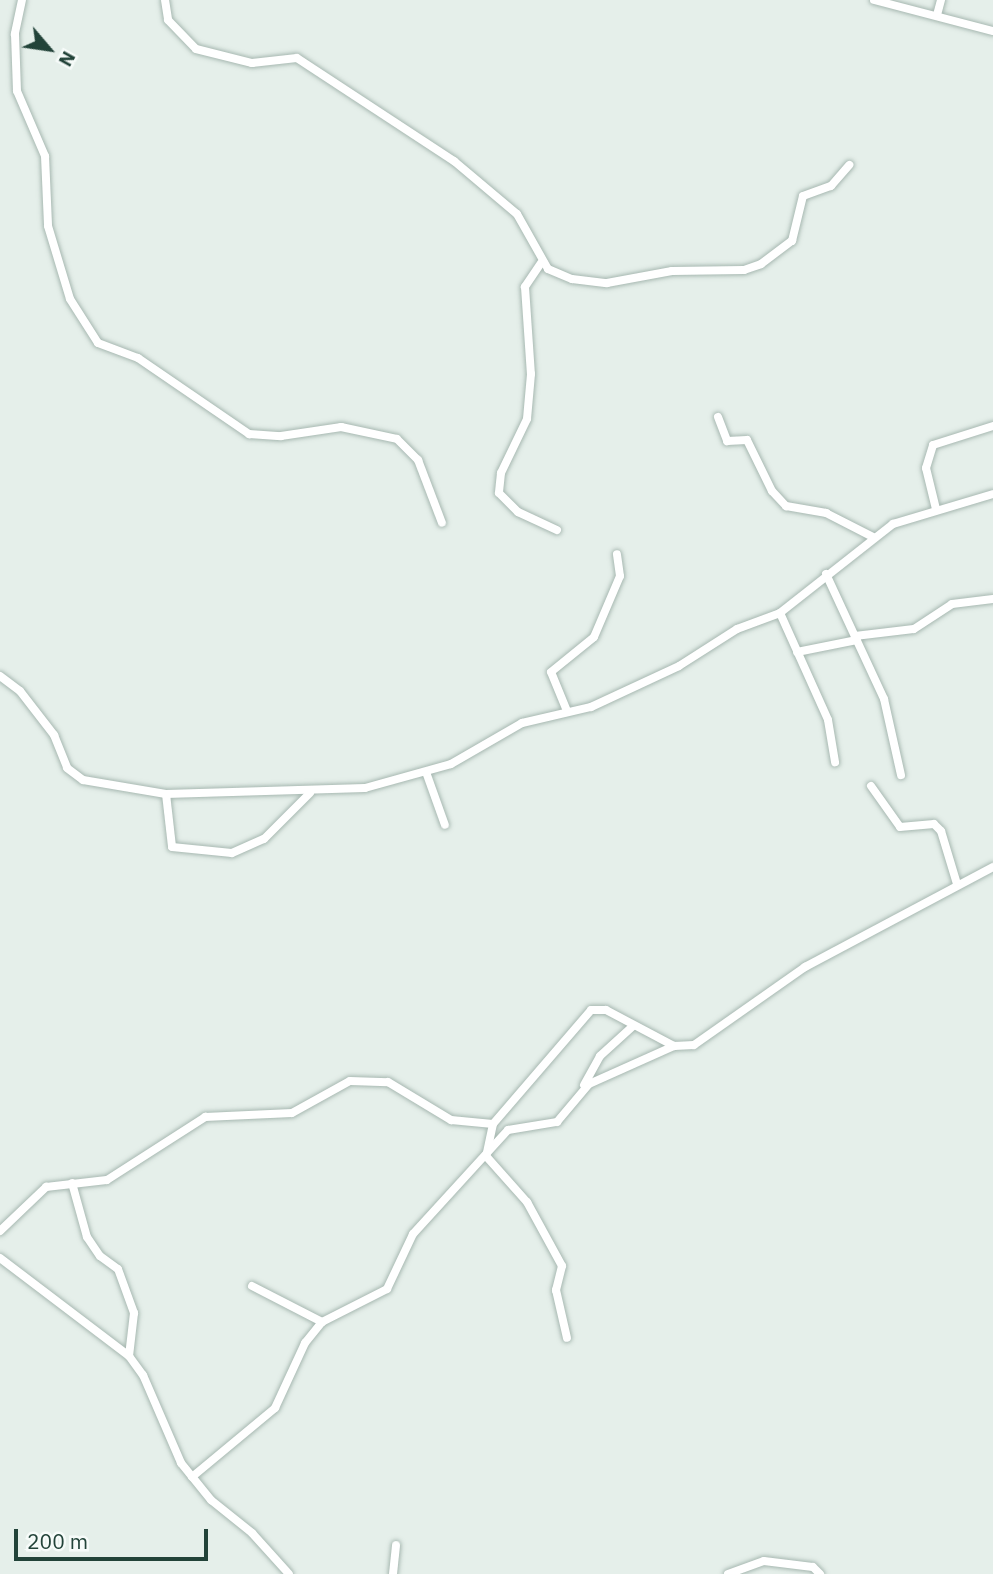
<!DOCTYPE html>
<html>
<head>
<meta charset="utf-8">
<style>
	body { margin:0 }
	#map { position:relative; width:993px; height:1574px; overflow:hidden; background:#e5efea; font-family:"IBM Plex Sans",sans-serif }
	div>[style] { position:absolute }
	[style*='--x'] { left:calc(var(--x)*1px); top:calc(var(--y)*1px); width:calc(var(--w)*1px); rotate:calc(var(--a)*1deg) }
	.roads { filter:drop-shadow(0 0 2px #a7b8b1) drop-shadow(0 0 2px #a7b8b1) }
	.minor>* { height:8px; margin:-4px; padding:0 4px; transform-origin:4px; border-radius:4px; background:#fff }
	span { translate:-50% -50%; white-space:nowrap; text-align:center; line-height:1.15; -webkit-text-stroke:6px #f6fbf9; paint-order:stroke }
	.north { position:absolute; left:14px; top:14px; width:70px; height:70px; -webkit-text-stroke:5px #f6fbf9; paint-order:stroke; rotate:119deg; font-size:19px; font-weight:700; line-height:28px; text-align:center; color:#224339 }
	.north::after { content:''; display:block; margin:auto; width:24px; height:32px; background:#224339; clip-path:polygon(50% 0,100% 100%,50% 72%,0 100%) }
	.scale { position:absolute; left:14px; top:1529px; width:194px; height:32px; box-sizing:border-box; border:4px solid #224339; border-top:0; padding-left:9px; font-size:21px; line-height:24px; white-space:nowrap; color:#224339; -webkit-text-stroke:5px #f6fbf9; paint-order:stroke }
</style>
</head>
<body>
<div id="map">
	<div class="roads">
		<div class="minor">
			<div style="--x:22;--y:0;--w:35;--a:102"></div>
			<div style="--x:15;--y:34;--w:57;--a:88"></div>
			<div style="--x:17;--y:91;--w:71;--a:66.7"></div>
			<div style="--x:45;--y:156;--w:70;--a:87.5"></div>
			<div style="--x:48;--y:226;--w:76;--a:73.2"></div>
			<div style="--x:70;--y:299;--w:52;--a:57.5"></div>
			<div style="--x:98;--y:343;--w:43;--a:20.6"></div>
			<div style="--x:138;--y:358;--w:135;--a:34.4"></div>
			<div style="--x:249;--y:434;--w:32;--a:4"></div>
			<div style="--x:281;--y:436;--w:61;--a:-8.5"></div>
			<div style="--x:341;--y:427;--w:57;--a:12.1"></div>
			<div style="--x:397;--y:439;--w:30;--a:45"></div>
			<div style="--x:418;--y:460;--w:67;--a:69.1"></div>
			<div style="--x:165;--y:0;--w:20;--a:81"></div>
			<div style="--x:168;--y:20;--w:40;--a:46"></div>
			<div style="--x:196;--y:49;--w:58;--a:14"></div>
			<div style="--x:252;--y:63;--w:45;--a:-6.3"></div>
			<div style="--x:297;--y:58;--w:188;--a:33.3"></div>
			<div style="--x:454;--y:161;--w:82;--a:40.1"></div>
			<div style="--x:517;--y:214;--w:63;--a:60.6"></div>
			<div style="--x:548;--y:269;--w:26;--a:23"></div>
			<div style="--x:572;--y:279;--w:35;--a:7"></div>
			<div style="--x:607;--y:283;--w:66;--a:-10.5"></div>
			<div style="--x:672;--y:271;--w:72;--a:-0.8"></div>
			<div style="--x:744;--y:270;--w:18;--a:-19"></div>
			<div style="--x:761;--y:264;--w:39;--a:-37"></div>
			<div style="--x:792;--y:241;--w:46;--a:-76.3"></div>
			<div style="--x:803;--y:196;--w:30;--a:-20"></div>
			<div style="--x:831;--y:186;--w:28;--a:-49"></div>
			<div style="--x:874;--y:0;--w:123;--a:14.6"></div>
			<div style="--x:937;--y:15;--w:16;--a:-75"></div>
			<div style="--x:541;--y:263;--w:29;--a:124"></div>
			<div style="--x:525;--y:287;--w:87;--a:86.1"></div>
			<div style="--x:531;--y:374;--w:45;--a:95.1"></div>
			<div style="--x:527;--y:419;--w:60;--a:115.7"></div>
			<div style="--x:501;--y:473;--w:20;--a:96"></div>
			<div style="--x:499;--y:493;--w:27;--a:45"></div>
			<div style="--x:518;--y:512;--w:43;--a:24.8"></div>
			<div style="--x:718;--y:417;--w:26;--a:69"></div>
			<div style="--x:727;--y:441;--w:20;--a:-3"></div>
			<div style="--x:747;--y:440;--w:57;--a:63.9"></div>
			<div style="--x:772;--y:491;--w:21;--a:47"></div>
			<div style="--x:786;--y:506;--w:41;--a:9.9"></div>
			<div style="--x:826;--y:513;--w:53;--a:27.1"></div>
			<div style="--x:936;--y:509;--w:42;--a:-103.7"></div>
			<div style="--x:926;--y:468;--w:24;--a:-73"></div>
			<div style="--x:933;--y:445;--w:63;--a:-17.6"></div>
			<div style="--x:826;--y:574;--w:138;--a:65.1"></div>
			<div style="--x:884;--y:699;--w:78;--a:77.4"></div>
			<div style="--x:780;--y:613;--w:117;--a:65.8"></div>
			<div style="--x:828;--y:720;--w:43;--a:80.5"></div>
			<div style="--x:855;--y:636;--w:59;--a:-6.8"></div>
			<div style="--x:914;--y:629;--w:45;--a:-33.3"></div>
			<div style="--x:952;--y:604;--w:41;--a:-7"></div>
			<div style="--x:797;--y:652;--w:61;--a:-11.3"></div>
			<div style="--x:0;--y:676;--w:25;--a:37"></div>
			<div style="--x:20;--y:691;--w:56;--a:52.3"></div>
			<div style="--x:54;--y:735;--w:35;--a:68"></div>
			<div style="--x:67;--y:768;--w:20;--a:37"></div>
			<div style="--x:83;--y:780;--w:84;--a:9.6"></div>
			<div style="--x:166;--y:794;--w:199;--a:-1.7"></div>
			<div style="--x:365;--y:788;--w:89;--a:-15.6"></div>
			<div style="--x:451;--y:764;--w:82;--a:-30"></div>
			<div style="--x:522;--y:723;--w:71;--a:-13.1"></div>
			<div style="--x:591;--y:707;--w:97;--a:-25"></div>
			<div style="--x:679;--y:666;--w:69;--a:-32.5"></div>
			<div style="--x:737;--y:629;--w:46;--a:-20.4"></div>
			<div style="--x:780;--y:613;--w:144;--a:-38.2"></div>
			<div style="--x:893;--y:524;--w:104;--a:-16.7"></div>
			<div style="--x:567;--y:711;--w:42;--a:-112.3"></div>
			<div style="--x:551;--y:672;--w:55;--a:-39.1"></div>
			<div style="--x:594;--y:637;--w:66;--a:-66.9"></div>
			<div style="--x:620;--y:576;--w:22;--a:-98"></div>
			<div style="--x:426;--y:772;--w:56;--a:70.3"></div>
			<div style="--x:871;--y:786;--w:50;--a:54.7"></div>
			<div style="--x:900;--y:827;--w:34;--a:-5"></div>
			<div style="--x:934;--y:824;--w:10;--a:45"></div>
			<div style="--x:941;--y:831;--w:55;--a:73.2"></div>
			<div style="--x:166;--y:794;--w:53;--a:83.5"></div>
			<div style="--x:172;--y:847;--w:60;--a:5.7"></div>
			<div style="--x:232;--y:853;--w:35;--a:-24"></div>
			<div style="--x:264;--y:839;--w:65;--a:-45"></div>
			<div style="--x:584;--y:1085;--w:33;--a:-61"></div>
			<div style="--x:600;--y:1056;--w:45;--a:-42.3"></div>
			<div style="--x:493;--y:1124;--w:33;--a:102"></div>
			<div style="--x:486;--y:1156;--w:62;--a:48.3"></div>
			<div style="--x:527;--y:1202;--w:73;--a:61.3"></div>
			<div style="--x:562;--y:1266;--w:25;--a:104"></div>
			<div style="--x:556;--y:1290;--w:49;--a:77.1"></div>
			<div style="--x:72;--y:1183;--w:56;--a:74.5"></div>
			<div style="--x:87;--y:1237;--w:23;--a:56"></div>
			<div style="--x:100;--y:1256;--w:22;--a:36"></div>
			<div style="--x:118;--y:1269;--w:47;--a:70"></div>
			<div style="--x:134;--y:1313;--w:43;--a:96.6"></div>
			<div style="--x:0;--y:1231;--w:64;--a:-43.7"></div>
			<div style="--x:46;--y:1187;--w:61;--a:-6.5"></div>
			<div style="--x:107;--y:1180;--w:117;--a:-32.7"></div>
			<div style="--x:205;--y:1117;--w:87;--a:-2.6"></div>
			<div style="--x:292;--y:1113;--w:66;--a:-28.9"></div>
			<div style="--x:350;--y:1081;--w:38;--a:2"></div>
			<div style="--x:388;--y:1082;--w:74;--a:31.1"></div>
			<div style="--x:451;--y:1120;--w:42;--a:5.4"></div>
			<div style="--x:493;--y:1124;--w:150;--a:-49.3"></div>
			<div style="--x:591;--y:1010;--w:15;--a:0"></div>
			<div style="--x:606;--y:1010;--w:77;--a:27.9"></div>
			<div style="--x:674;--y:1046;--w:20;--a:-3"></div>
			<div style="--x:694;--y:1045;--w:136;--a:-35.1"></div>
			<div style="--x:805;--y:967;--w:213;--a:-28"></div>
			<div style="--x:0;--y:1258;--w:162;--a:37.2"></div>
			<div style="--x:129;--y:1356;--w:24;--a:54"></div>
			<div style="--x:143;--y:1375;--w:96;--a:66.6"></div>
			<div style="--x:181;--y:1463;--w:48;--a:51"></div>
			<div style="--x:211;--y:1500;--w:53;--a:38.8"></div>
			<div style="--x:252;--y:1533;--w:55;--a:47.9"></div>
			<div style="--x:252;--y:1286;--w:79;--a:27.2"></div>
			<div style="--x:192;--y:1477;--w:108;--a:-39.7"></div>
			<div style="--x:275;--y:1408;--w:72;--a:-65.2"></div>
			<div style="--x:305;--y:1343;--w:27;--a:-51"></div>
			<div style="--x:322;--y:1322;--w:73;--a:-26.9"></div>
			<div style="--x:387;--y:1289;--w:61;--a:-64.7"></div>
			<div style="--x:413;--y:1234;--w:141;--a:-47.6"></div>
			<div style="--x:508;--y:1130;--w:50;--a:-9.3"></div>
			<div style="--x:557;--y:1122;--w:50;--a:-49.9"></div>
			<div style="--x:589;--y:1084;--w:93;--a:-24.1"></div>
			<div style="--x:393;--y:1574;--w:29;--a:-84"></div>
			<div style="--x:728;--y:1574;--w:38;--a:-20"></div>
			<div style="--x:764;--y:1561;--w:49;--a:7"></div>
			<div style="--x:813;--y:1567;--w:10;--a:45"></div>
		</div>
	</div>
	<div class="north">N</div>
	<div class="scale">200 m</div>
</div>
</body>
</html>
